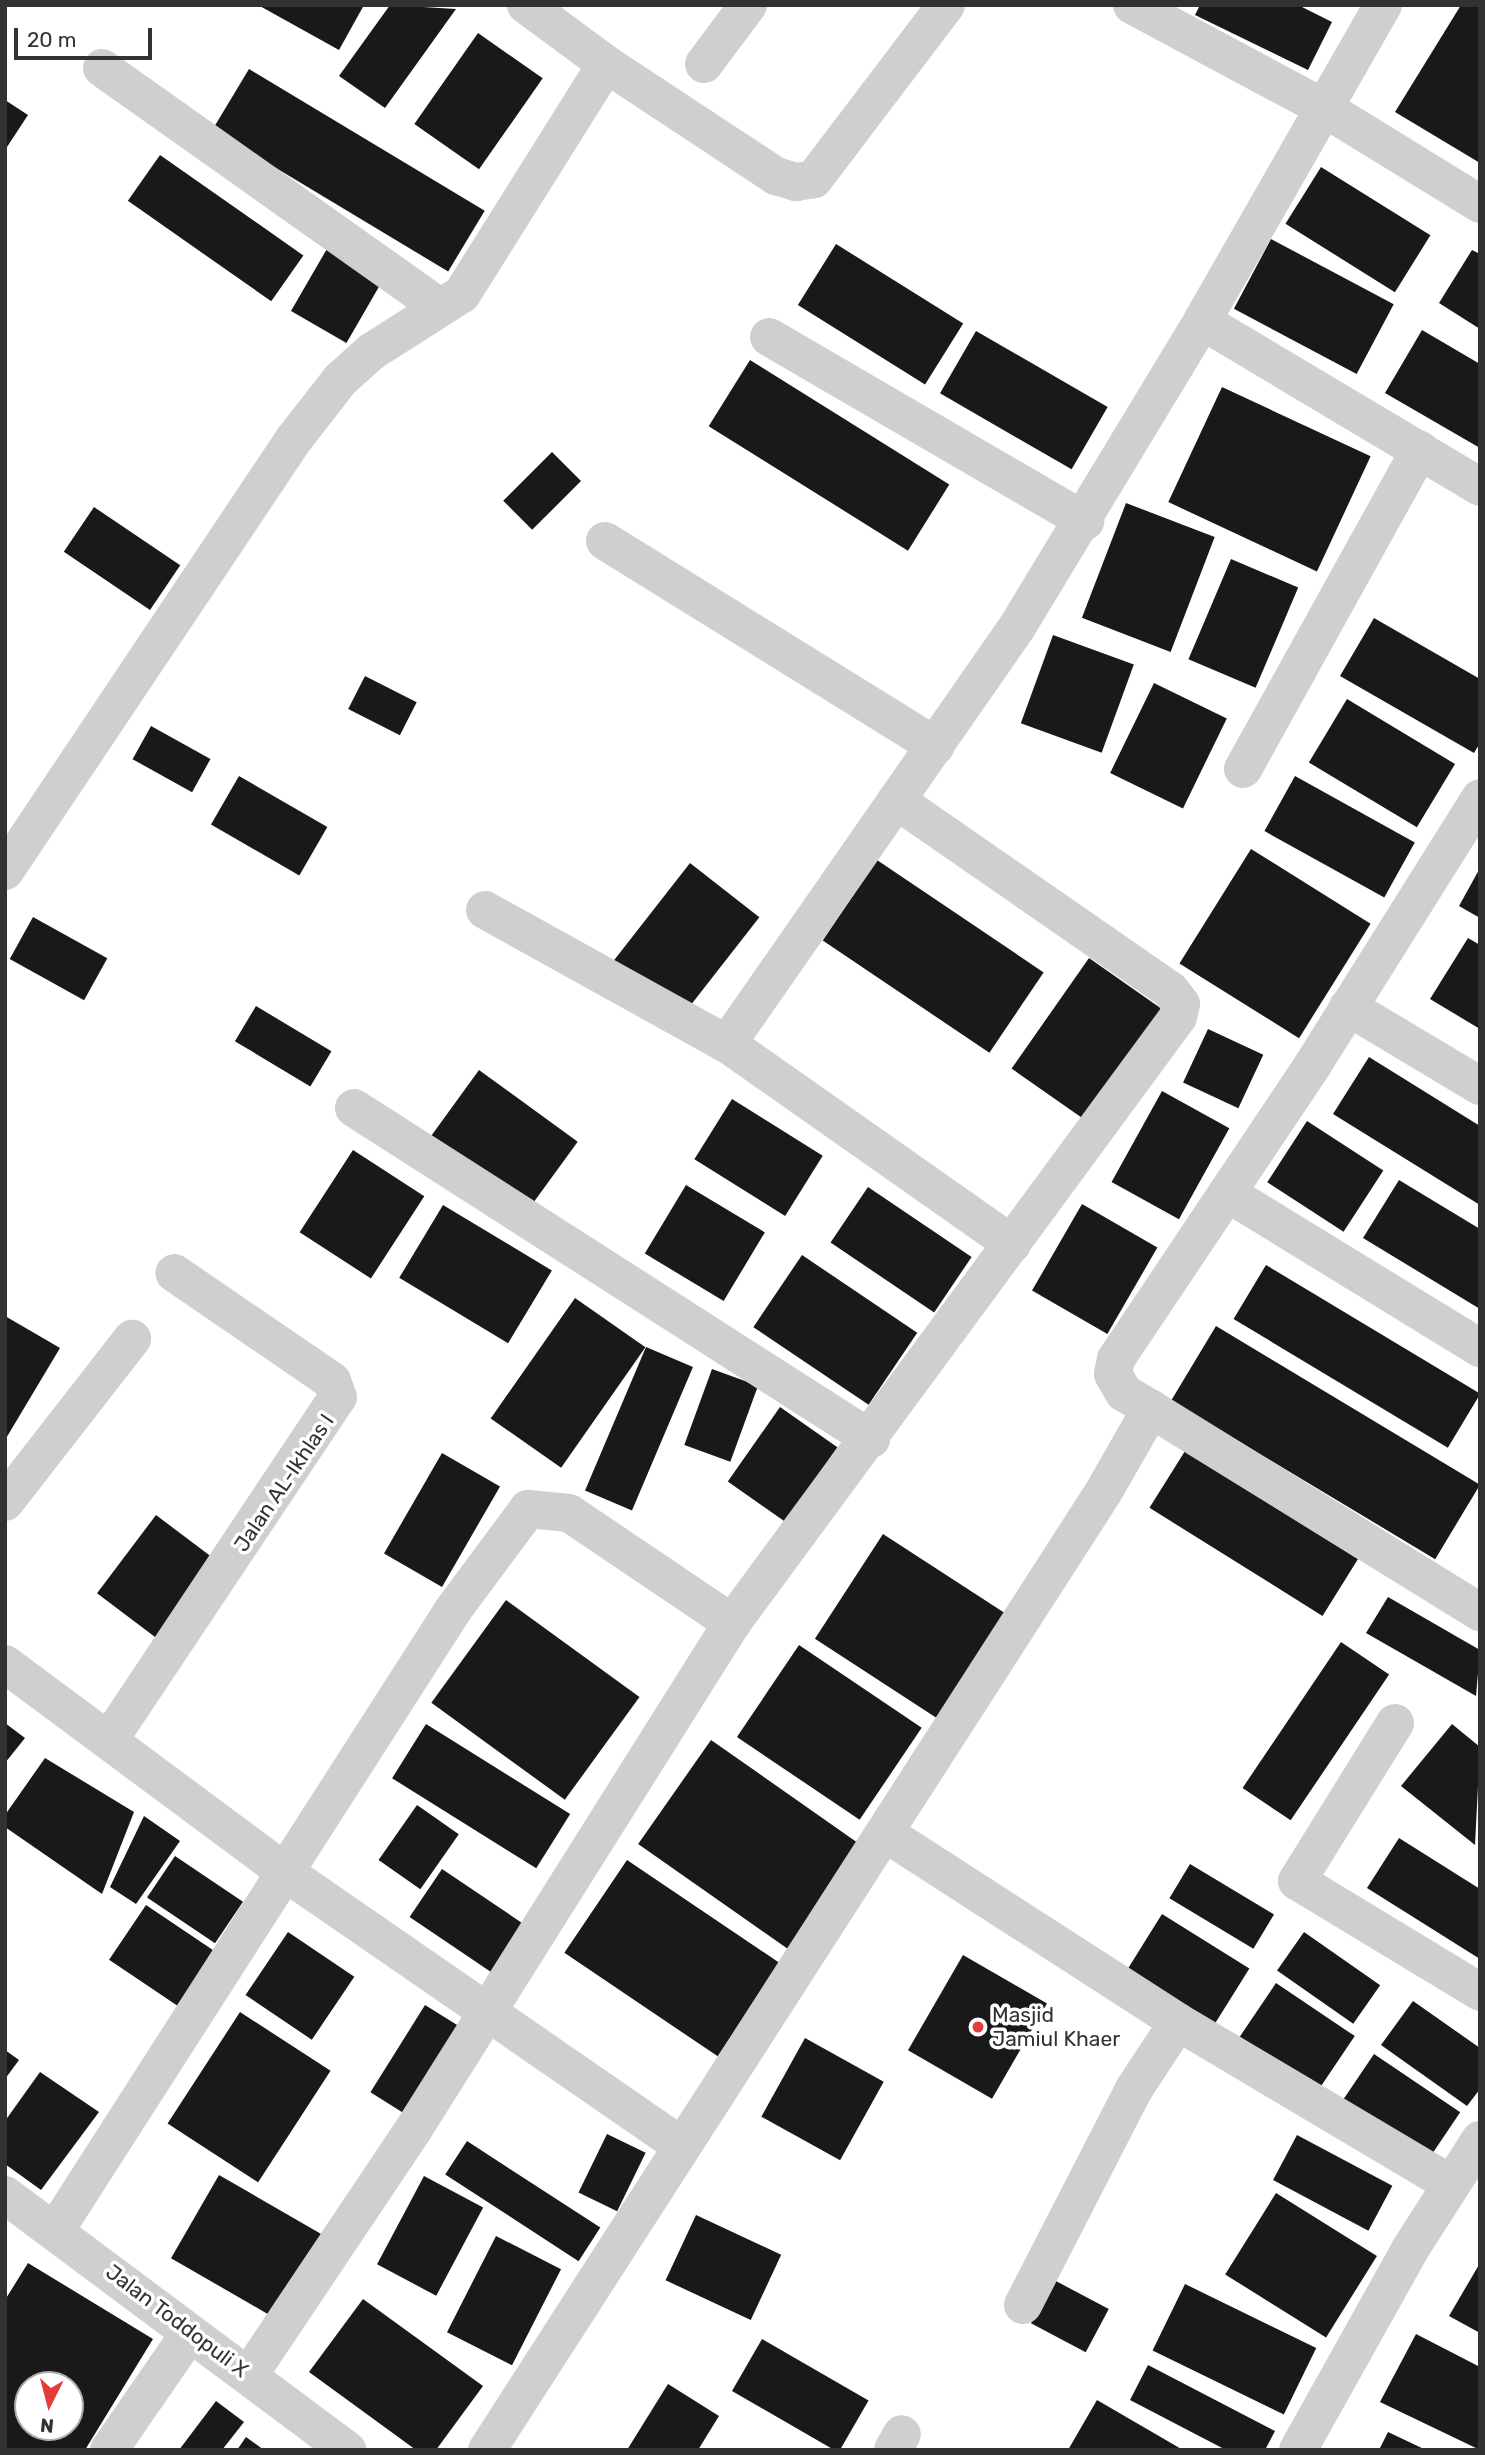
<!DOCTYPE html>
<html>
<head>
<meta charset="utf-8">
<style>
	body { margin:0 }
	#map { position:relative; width:1485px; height:2455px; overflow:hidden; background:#fff; font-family:Rubik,sans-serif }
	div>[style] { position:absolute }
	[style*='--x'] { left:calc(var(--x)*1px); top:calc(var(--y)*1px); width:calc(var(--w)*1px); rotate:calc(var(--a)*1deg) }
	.building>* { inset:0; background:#191919; transform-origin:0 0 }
	.minor>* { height:38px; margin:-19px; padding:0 19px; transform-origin:19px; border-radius:19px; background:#cfcfcf }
	.dots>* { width:19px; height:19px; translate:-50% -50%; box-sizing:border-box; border:4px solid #fff; border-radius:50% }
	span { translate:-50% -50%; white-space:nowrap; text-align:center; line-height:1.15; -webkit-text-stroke:7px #fff; paint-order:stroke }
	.street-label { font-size:21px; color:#323232 }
	.poi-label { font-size:21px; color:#323232 }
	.left { translate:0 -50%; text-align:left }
	.frame { position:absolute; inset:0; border:7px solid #323232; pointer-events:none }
	.north { position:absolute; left:14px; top:2371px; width:70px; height:70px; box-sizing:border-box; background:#fff; border:2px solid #adadad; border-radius:50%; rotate:186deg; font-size:19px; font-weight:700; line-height:28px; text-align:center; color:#323232 }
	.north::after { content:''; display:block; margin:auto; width:24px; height:32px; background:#e13e3b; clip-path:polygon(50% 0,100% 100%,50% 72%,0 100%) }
	.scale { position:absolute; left:14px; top:28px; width:138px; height:32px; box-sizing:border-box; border:4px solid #323232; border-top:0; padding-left:9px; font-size:21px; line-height:24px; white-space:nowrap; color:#323232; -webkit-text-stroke:5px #fff; paint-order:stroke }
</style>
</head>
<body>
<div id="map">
	<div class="building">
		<div style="clip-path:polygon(258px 5px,364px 5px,339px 50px)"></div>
		<div style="clip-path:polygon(390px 5px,456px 9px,385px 108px,339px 76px)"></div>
		<div style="clip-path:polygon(1200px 5px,1298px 5px,1332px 22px,1308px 70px,1195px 15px)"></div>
		<div style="clip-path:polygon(1461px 5px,1480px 5px,1480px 163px,1395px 112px)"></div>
		<div style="left:478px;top:33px;width:79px;height:111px;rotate:35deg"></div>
		<div style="left:249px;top:69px;width:275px;height:71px;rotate:31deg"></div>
		<div style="clip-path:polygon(5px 100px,28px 115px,5px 150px)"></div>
		<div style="left:160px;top:155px;width:175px;height:56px;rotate:35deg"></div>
		<div style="left:1321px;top:167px;width:129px;height:67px;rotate:32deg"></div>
		<div style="left:1271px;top:239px;width:139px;height:79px;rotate:28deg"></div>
		<div style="left:836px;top:244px;width:150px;height:72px;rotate:32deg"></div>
		<div style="left:328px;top:247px;width:64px;height:74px;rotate:30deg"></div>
		<div style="clip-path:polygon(1472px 250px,1480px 254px,1480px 329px,1439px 303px)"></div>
		<div style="clip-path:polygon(1422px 330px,1480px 364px,1480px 448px,1385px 393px)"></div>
		<div style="left:976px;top:331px;width:152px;height:72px;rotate:30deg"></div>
		<div style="left:750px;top:360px;width:235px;height:78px;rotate:32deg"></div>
		<div style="left:1222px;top:387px;width:164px;height:127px;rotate:25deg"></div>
		<div style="left:552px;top:452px;width:41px;height:69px;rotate:45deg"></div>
		<div style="left:1126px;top:503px;width:95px;height:123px;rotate:21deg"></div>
		<div style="left:94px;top:507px;width:104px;height:54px;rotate:34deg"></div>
		<div style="left:1231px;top:559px;width:73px;height:109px;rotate:23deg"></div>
		<div style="clip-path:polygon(1374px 618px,1480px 679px,1480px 743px,1474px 753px,1340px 676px)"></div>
		<div style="left:1053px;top:635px;width:86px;height:94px;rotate:20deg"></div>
		<div style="left:365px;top:676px;width:58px;height:37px;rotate:27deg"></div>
		<div style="left:1154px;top:683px;width:81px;height:100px;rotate:26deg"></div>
		<div style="left:1347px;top:699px;width:126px;height:74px;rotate:31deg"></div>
		<div style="left:151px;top:726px;width:68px;height:38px;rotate:29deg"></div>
		<div style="left:239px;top:776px;width:102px;height:56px;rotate:30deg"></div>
		<div style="left:1295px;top:776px;width:137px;height:63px;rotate:29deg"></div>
		<div style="left:1251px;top:849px;width:141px;height:135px;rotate:32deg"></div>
		<div style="left:877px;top:860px;width:201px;height:97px;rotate:34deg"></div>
		<div style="left:690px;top:863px;width:88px;height:124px;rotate:38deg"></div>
		<div style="clip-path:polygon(1480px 868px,1480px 918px,1459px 906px)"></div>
		<div style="left:33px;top:917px;width:85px;height:48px;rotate:29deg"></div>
		<div style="clip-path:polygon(1468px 938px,1480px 945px,1480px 1029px,1430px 999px)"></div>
		<div style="left:1089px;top:958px;width:102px;height:135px;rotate:35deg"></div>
		<div style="left:256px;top:1006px;width:88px;height:41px;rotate:31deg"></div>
		<div style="left:1208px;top:1029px;width:61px;height:59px;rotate:25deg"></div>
		<div style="clip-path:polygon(1369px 1057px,1480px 1126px,1480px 1205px,1333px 1114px)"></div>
		<div style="left:479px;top:1070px;width:122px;height:83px;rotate:36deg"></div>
		<div style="left:1162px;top:1091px;width:77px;height:104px;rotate:29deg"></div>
		<div style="left:732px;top:1099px;width:107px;height:71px;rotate:32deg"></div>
		<div style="left:1307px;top:1121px;width:91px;height:73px;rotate:33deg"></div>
		<div style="left:353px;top:1150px;width:85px;height:98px;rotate:33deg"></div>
		<div style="clip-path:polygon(1399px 1180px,1480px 1229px,1480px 1309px,1363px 1238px)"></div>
		<div style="left:686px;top:1185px;width:92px;height:80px;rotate:31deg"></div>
		<div style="left:868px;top:1187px;width:125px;height:67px;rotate:34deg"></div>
		<div style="left:1082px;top:1204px;width:87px;height:100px;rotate:30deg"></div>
		<div style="left:443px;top:1205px;width:127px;height:85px;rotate:31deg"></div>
		<div style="left:802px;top:1255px;width:139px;height:87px;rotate:34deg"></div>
		<div style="left:1266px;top:1265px;width:250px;height:63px;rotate:31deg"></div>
		<div style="left:575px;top:1298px;width:86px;height:147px;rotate:35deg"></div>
		<div style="clip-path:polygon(5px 1316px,60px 1348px,5px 1440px)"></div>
		<div style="left:1216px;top:1326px;width:308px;height:87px;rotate:31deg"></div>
		<div style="left:646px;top:1347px;width:51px;height:156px;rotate:23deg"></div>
		<div style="left:712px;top:1369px;width:49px;height:81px;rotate:20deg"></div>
		<div style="left:780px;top:1407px;width:70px;height:91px;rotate:35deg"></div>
		<div style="left:1185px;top:1451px;width:204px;height:67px;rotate:32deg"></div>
		<div style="left:442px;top:1453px;width:67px;height:116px;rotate:30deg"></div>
		<div style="left:156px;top:1515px;width:76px;height:98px;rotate:37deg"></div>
		<div style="left:883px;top:1534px;width:147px;height:125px;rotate:33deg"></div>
		<div style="clip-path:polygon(1388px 1597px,1480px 1650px,1476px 1696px,1366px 1633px)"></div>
		<div style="left:506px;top:1600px;width:165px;height:127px;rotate:36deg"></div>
		<div style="left:1341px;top:1642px;width:58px;height:176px;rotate:34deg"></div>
		<div style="left:799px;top:1645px;width:148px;height:111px;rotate:34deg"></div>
		<div style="clip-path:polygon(5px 1723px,25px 1738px,5px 1763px)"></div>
		<div style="left:426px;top:1724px;width:170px;height:64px;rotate:32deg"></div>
		<div style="clip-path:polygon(1452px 1724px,1480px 1747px,1475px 1845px,1401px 1786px)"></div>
		<div style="left:711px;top:1740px;width:182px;height:127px;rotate:35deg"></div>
		<div style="clip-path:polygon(45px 1758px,134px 1812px,102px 1894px,5px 1827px,5px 1815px)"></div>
		<div style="left:417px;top:1805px;width:51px;height:67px;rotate:35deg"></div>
		<div style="clip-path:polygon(144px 1816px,180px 1841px,136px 1904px,110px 1887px)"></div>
		<div style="clip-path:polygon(1399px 1838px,1480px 1889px,1480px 1959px,1367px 1888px)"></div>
		<div style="left:175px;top:1856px;width:82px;height:50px;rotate:34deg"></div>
		<div style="left:627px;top:1860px;width:185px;height:112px;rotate:34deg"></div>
		<div style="left:1190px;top:1864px;width:98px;height:40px;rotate:31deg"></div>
		<div style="left:442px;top:1869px;width:104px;height:58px;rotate:34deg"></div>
		<div style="left:146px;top:1905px;width:82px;height:66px;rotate:34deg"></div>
		<div style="left:1162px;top:1914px;width:103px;height:73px;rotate:32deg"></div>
		<div style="left:288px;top:1932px;width:80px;height:76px;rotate:34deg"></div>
		<div style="left:1304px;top:1932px;width:93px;height:47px;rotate:35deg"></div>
		<div style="left:963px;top:1955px;width:97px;height:110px;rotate:30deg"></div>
		<div style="left:1276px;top:1983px;width:95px;height:65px;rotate:34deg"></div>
		<div style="clip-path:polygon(1413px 2001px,1480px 2048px,1480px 2089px,1467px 2106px,1381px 2045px)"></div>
		<div style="left:425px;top:2005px;width:54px;height:103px;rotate:32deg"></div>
		<div style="left:240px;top:2012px;width:108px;height:133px;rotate:33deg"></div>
		<div style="left:805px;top:2038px;width:90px;height:90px;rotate:29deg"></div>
		<div style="clip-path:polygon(5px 2050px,19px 2060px,5px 2079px)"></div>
		<div style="left:1374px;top:2054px;width:104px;height:54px;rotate:34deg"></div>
		<div style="clip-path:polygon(40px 2072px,99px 2112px,41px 2190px,5px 2164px,5px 2121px)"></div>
		<div style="left:607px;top:2134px;width:43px;height:65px;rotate:26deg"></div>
		<div style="left:1297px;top:2135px;width:108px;height:51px;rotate:28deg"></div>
		<div style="left:467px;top:2141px;width:159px;height:40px;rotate:33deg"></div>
		<div style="left:219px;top:2175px;width:131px;height:96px;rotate:30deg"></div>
		<div style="left:424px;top:2176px;width:67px;height:100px;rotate:28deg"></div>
		<div style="left:1276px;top:2193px;width:119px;height:96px;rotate:32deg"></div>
		<div style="left:696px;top:2215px;width:94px;height:72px;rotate:25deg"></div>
		<div style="left:496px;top:2236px;width:73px;height:108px;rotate:27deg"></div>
		<div style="clip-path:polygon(evenodd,28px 2263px,153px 2339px,85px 2450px,5px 2450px,5px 2300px,28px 2263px,28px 2385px,70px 2385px,70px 2427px,28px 2427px,28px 2385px)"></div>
		<div style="clip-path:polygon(1480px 2263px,1480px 2333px,1449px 2316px)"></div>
		<div style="left:1054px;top:2280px;width:62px;height:49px;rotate:28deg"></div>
		<div style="left:1185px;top:2284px;width:146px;height:74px;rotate:26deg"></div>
		<div style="clip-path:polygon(363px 2299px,483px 2386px,436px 2450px,416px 2450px,309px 2372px)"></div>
		<div style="clip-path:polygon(1416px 2334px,1480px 2367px,1480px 2450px,1380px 2402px)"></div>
		<div style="left:762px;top:2339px;width:123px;height:60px;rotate:30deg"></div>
		<div style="clip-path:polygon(1148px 2365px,1275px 2431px,1265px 2450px,1226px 2450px,1130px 2400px)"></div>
		<div style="clip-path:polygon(668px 2384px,719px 2416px,698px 2450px,627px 2450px)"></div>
		<div style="clip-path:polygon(1097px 2400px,1183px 2450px,1068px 2450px)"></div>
		<div style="clip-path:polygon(216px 2401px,244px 2422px,222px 2450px,179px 2450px)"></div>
		<div style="clip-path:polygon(1388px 2432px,1426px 2450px,1379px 2450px)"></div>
		<div style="clip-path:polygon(246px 2437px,264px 2450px,237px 2450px)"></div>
	</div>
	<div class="minor">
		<div style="--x:526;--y:5;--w:99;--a:36.4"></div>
		<div style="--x:1132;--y:5;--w:218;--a:28.2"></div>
		<div style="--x:1324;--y:108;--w:183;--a:31.6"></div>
		<div style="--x:1383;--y:5;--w:364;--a:119.8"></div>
		<div style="--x:1202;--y:321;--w:324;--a:30.8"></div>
		<div style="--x:704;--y:64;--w:74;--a:-53.3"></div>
		<div style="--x:102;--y:68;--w:414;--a:35.3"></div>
		<div style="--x:769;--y:337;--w:366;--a:30.2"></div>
		<div style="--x:605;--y:541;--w:389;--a:31.8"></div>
		<div style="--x:1243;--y:769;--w:365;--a:-61"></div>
		<div style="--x:5;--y:871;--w:520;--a:-56.22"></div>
		<div style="--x:294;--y:439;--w:75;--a:-52.1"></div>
		<div style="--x:340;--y:380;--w:42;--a:-42.1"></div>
		<div style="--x:371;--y:352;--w:108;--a:-32.5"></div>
		<div style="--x:462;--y:294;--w:271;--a:-57.9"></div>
		<div style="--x:606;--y:64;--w:204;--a:33.4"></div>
		<div style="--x:776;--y:176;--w:21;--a:17"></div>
		<div style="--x:796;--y:182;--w:18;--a:-9"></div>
		<div style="--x:814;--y:179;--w:218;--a:-52.8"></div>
		<div style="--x:485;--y:910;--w:277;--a:29"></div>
		<div style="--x:1348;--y:1007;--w:154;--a:30.9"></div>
		<div style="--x:354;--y:1108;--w:614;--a:32.63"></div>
		<div style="--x:1227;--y:1193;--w:297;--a:31.5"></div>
		<div style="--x:1012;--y:1244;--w:348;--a:-144.9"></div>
		<div style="--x:727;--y:1044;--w:508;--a:-55.18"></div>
		<div style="--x:1017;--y:627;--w:358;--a:-58.8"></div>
		<div style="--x:1151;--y:1409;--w:387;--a:31.7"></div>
		<div style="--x:5;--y:1502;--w:207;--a:-52.1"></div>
		<div style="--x:5;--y:1664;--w:350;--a:36.6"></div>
		<div style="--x:286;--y:1873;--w:480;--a:34.6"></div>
		<div style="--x:1395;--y:1723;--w:186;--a:121.8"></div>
		<div style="--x:1297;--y:1881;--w:214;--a:31.2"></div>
		<div style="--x:109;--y:1740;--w:412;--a:-56.3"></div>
		<div style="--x:338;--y:1397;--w:17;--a:-111"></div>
		<div style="--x:332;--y:1381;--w:191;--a:-145.6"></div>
		<div style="--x:888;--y:1835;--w:345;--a:32.8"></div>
		<div style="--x:1178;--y:2022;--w:315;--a:30.7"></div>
		<div style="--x:5;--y:2195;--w:427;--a:36.7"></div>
		<div style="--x:55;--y:2231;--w:738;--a:-57.34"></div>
		<div style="--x:453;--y:1610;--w:126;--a:-53.4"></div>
		<div style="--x:528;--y:1509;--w:41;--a:5.6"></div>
		<div style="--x:569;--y:1513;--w:197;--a:34"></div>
		<div style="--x:1023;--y:2305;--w:243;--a:-62.8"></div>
		<div style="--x:1134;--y:2089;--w:80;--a:-56.7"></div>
		<div style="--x:249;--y:2375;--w:298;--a:-56.2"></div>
		<div style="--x:415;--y:2127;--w:595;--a:-57.83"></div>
		<div style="--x:732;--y:1623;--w:752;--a:-53.65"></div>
		<div style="--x:1178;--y:1017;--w:13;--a:-77"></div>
		<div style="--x:1181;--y:1004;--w:18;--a:-128"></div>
		<div style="--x:1170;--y:990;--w:333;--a:-145.3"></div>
		<div style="--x:109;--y:2450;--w:141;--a:-55.4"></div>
		<div style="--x:487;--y:2450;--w:1140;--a:-57.24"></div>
		<div style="--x:1104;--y:1491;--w:95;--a:-60.2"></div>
		<div style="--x:1151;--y:1409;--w:31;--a:-149"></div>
		<div style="--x:1124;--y:1393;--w:22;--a:-120"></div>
		<div style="--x:1113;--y:1374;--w:15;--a:-79"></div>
		<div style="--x:1116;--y:1359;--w:353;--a:-56.2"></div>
		<div style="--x:1312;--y:1066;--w:316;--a:-57.9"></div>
		<div style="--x:893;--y:2450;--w:18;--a:-61"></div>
		<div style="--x:1298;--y:2450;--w:228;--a:-60.8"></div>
		<div style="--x:1409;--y:2251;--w:132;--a:-57.4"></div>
	</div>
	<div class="dots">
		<div style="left:978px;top:2027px;background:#e13e3b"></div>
	</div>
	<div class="street-label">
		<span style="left:284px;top:1483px;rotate:-56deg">Jalan AL-Ikhlas l</span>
		<span style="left:177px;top:2321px;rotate:37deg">Jalan Toddopuli X</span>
	</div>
	<div class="poi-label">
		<span class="left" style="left:992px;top:2027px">Masjid<br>Jamiul Khaer</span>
	</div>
	<div class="frame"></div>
	<div class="north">N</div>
	<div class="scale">20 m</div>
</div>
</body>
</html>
